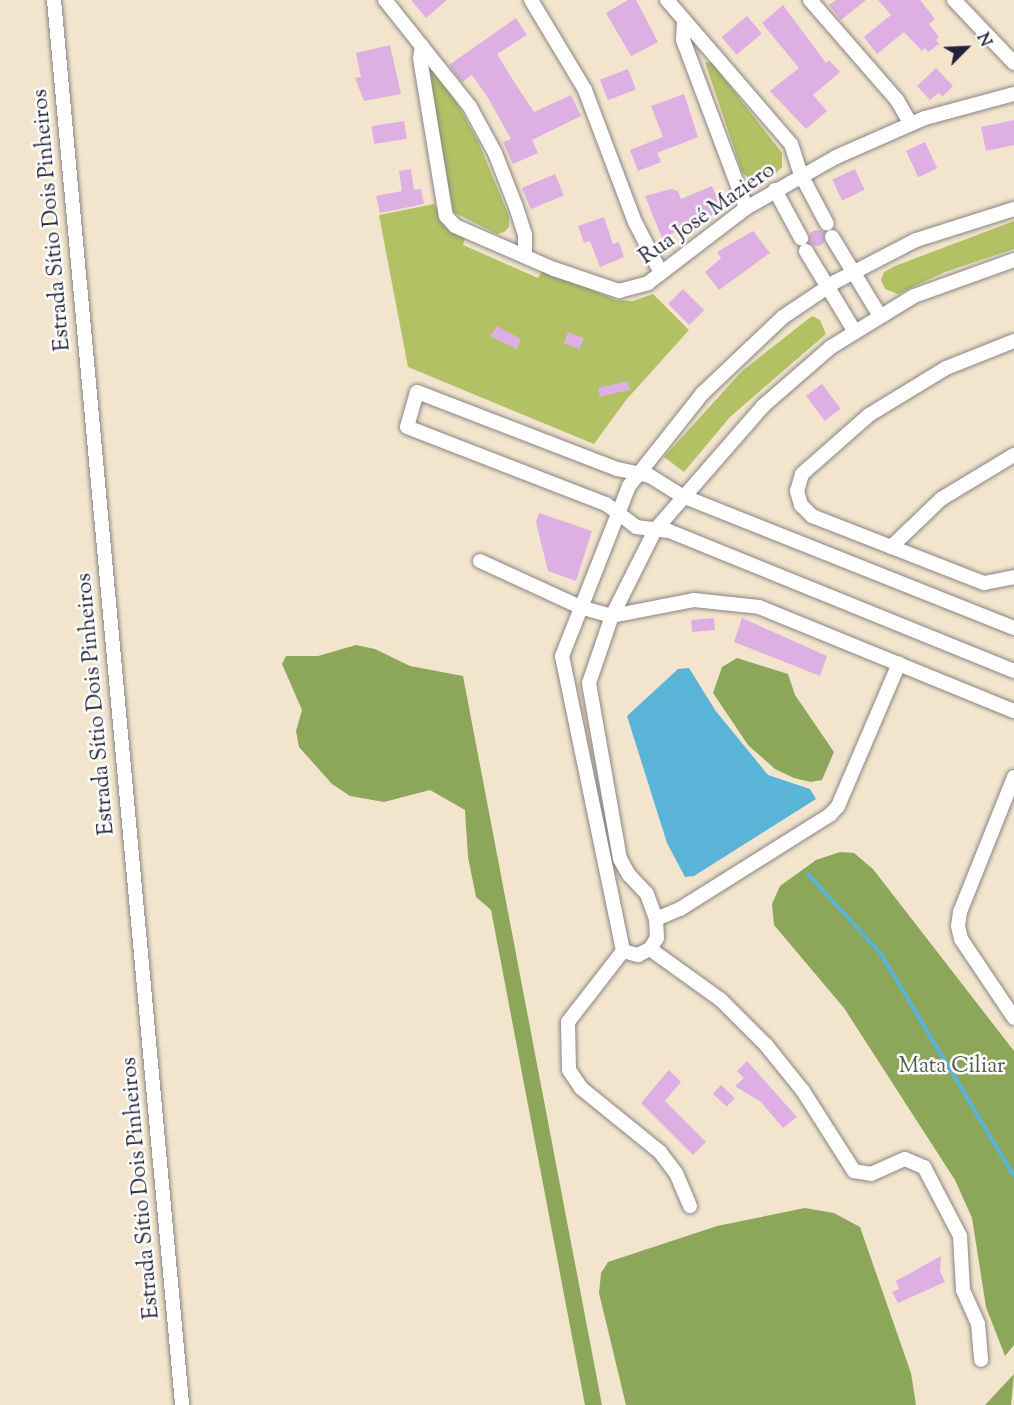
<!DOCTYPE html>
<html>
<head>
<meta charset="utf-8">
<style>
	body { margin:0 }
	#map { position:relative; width:1014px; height:1405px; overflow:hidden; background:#f3e5cd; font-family:"Sorts Mill Goudy",serif }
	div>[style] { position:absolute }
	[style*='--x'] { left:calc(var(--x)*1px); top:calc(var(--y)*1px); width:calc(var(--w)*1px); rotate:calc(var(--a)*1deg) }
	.green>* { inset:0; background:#b1c164 }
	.forest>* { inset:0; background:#8ca75a }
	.water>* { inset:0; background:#59b4d7 }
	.stream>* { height:4px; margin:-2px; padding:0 2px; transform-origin:2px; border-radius:2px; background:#59b4d7 }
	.building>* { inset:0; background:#deafe2; transform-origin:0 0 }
	.round { border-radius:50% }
	.roads { filter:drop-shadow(0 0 2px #8a8484) drop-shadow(0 0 2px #8a8484) }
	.street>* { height:14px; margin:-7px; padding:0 7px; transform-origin:7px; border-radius:7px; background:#fff }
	span { translate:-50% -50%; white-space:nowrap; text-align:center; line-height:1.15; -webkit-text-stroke:5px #fff; paint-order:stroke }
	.street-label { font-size:22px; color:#22223b }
	.park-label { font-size:22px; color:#545a49 }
	.north { position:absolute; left:936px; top:18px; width:60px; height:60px; -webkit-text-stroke:4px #fff; paint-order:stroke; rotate:66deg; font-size:16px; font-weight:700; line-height:24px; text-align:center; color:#22223b }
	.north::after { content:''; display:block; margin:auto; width:21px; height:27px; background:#22223b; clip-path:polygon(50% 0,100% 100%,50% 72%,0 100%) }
</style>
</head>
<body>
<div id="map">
	<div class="green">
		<div style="clip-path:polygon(705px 62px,712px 63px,782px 153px,782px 167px,771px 178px,760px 181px,749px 179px,742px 172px)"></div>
		<div style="clip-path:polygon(430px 68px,448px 87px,478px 141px,509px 216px,509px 227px,504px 232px,497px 234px,453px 212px,427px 73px)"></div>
		<div style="clip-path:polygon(434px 204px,445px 224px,465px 238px,463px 245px,538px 278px,543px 270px,616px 300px,633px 301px,653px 294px,689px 330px,626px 400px,594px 444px,408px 367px,379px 215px)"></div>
		<div style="clip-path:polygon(1014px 221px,1014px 249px,945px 272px,898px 294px,885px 289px,881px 280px,884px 272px,895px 266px)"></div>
		<div style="clip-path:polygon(812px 316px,820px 320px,826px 334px,730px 417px,684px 472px,664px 457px,742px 371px)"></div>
	</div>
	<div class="forest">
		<div style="clip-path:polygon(356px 645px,375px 649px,410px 666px,463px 676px,602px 1405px,585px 1405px,491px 910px,476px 897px,468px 857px,465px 810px,430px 790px,384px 802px,350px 796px,332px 784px,299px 747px,296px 731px,302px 710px,282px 664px,286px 656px,318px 656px)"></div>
		<div style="clip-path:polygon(737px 658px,788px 674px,795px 695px,834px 752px,822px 780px,811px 782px,794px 778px,775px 769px,748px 745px,713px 693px,722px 667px)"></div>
		<div style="clip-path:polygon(840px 852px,854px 853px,873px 869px,1014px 1051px,1014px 1345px,1005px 1356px,986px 1307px,972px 1218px,955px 1180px,844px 1008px,774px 925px,772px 904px,780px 886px,816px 860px)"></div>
		<div style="clip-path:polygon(805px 1208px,834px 1213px,860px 1227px,911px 1373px,916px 1405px,626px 1405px,599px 1293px,601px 1273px,608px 1262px,717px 1226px)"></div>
		<div style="clip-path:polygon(1014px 1374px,1011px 1405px,985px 1405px)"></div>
	</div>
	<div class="water">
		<div style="clip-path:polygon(689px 668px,715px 710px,768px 775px,810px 789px,816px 799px,694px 876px,685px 877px,667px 843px,627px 716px,678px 669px)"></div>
	</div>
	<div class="stream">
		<div style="--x:808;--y:874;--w:108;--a:47.6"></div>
		<div style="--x:881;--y:954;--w:259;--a:59.1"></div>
	</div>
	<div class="building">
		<div style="clip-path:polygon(411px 0,447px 0,426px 18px)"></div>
		<div style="clip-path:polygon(628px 0,636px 0,658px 42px,631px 56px,606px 13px)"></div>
		<div style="clip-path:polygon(836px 0,866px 0,841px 20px,829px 5px)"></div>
		<div style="clip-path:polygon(878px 0,920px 0,935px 19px,929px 24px,939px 37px,936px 40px,939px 44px,928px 52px,925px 48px,922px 51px,904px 32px,877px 54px,864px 37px,891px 15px)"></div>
		<div style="clip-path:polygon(783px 5px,826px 63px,829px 60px,840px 72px,813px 95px,827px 111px,806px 129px,770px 91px,799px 68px,762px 23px)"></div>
		<div style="left:747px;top:16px;width:23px;height:33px;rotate:50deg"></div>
		<div style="clip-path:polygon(516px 18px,527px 35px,497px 54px,511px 77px,534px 112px,571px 95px,581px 116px,532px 140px,538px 153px,513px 164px,503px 142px,511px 139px,488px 98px,472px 75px,462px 82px,449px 65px)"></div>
		<div style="clip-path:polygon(390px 45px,401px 94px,364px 101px,355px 78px,361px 77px,356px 53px)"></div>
		<div style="clip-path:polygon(936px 68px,953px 86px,943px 96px,938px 93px,930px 100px,917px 86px)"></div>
		<div style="left:628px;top:69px;width:22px;height:30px;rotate:69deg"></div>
		<div style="clip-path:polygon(684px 94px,698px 137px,657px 153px,661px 162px,638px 171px,630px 150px,663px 137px,651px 106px)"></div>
		<div style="clip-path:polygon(1014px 120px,1014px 145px,986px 151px,981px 127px)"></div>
		<div style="left:404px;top:121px;width:18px;height:33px;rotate:81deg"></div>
		<div style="left:925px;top:142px;width:29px;height:21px;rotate:65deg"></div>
		<div style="clip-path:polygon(411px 169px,414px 190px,421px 189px,424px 204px,380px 213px,376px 196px,402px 191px,399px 171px)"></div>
		<div style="left:855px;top:169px;width:23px;height:25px;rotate:65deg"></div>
		<div style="left:555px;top:174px;width:23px;height:36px;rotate:67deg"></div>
		<div style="clip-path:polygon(712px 186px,722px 211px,662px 238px,645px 196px,671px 189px,678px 191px,681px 199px)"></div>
		<div style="clip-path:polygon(604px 217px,613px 244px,619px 242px,624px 257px,600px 267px,590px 241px,584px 243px,578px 226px)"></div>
		<div class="round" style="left:809px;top:230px;width:16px;height:16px"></div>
		<div style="clip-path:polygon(753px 231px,770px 253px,719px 290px,705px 272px,721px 258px,717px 252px)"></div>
		<div style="left:683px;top:289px;width:30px;height:21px;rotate:45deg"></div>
		<div style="clip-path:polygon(497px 326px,521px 339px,517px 349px,490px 336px)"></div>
		<div style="left:568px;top:332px;width:17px;height:12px;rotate:21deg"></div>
		<div style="left:628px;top:381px;width:9px;height:31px;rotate:77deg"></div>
		<div style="left:822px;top:384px;width:31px;height:20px;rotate:53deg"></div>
		<div style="clip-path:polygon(539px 513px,592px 531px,576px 581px,548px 571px,536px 522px)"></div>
		<div style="left:714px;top:618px;width:12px;height:23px;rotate:85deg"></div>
		<div style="clip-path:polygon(742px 618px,827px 656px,820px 676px,734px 642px)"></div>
		<div style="clip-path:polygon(747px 1061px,797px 1117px,783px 1128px,761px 1102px,735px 1086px,744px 1078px,737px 1071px)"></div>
		<div style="clip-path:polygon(669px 1070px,681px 1082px,665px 1101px,706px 1142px,693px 1155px,641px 1103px)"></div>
		<div style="left:721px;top:1085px;width:19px;height:12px;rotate:43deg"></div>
		<div style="clip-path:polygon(941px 1256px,940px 1271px,945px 1282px,898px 1303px,892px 1292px,899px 1289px,896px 1281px)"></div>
	</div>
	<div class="roads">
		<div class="street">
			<div style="--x:54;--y:0;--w:1411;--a:84.79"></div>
			<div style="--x:385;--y:0;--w:137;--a:51.5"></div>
			<div style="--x:470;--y:107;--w:52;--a:61.5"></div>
			<div style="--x:495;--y:153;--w:58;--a:68.7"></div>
			<div style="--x:516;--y:207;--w:29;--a:72"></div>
			<div style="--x:525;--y:235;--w:20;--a:90"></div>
			<div style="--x:531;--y:0;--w:105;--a:59"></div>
			<div style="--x:585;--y:90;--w:141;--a:69.3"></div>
			<div style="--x:635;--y:222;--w:55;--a:63"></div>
			<div style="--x:667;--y:0;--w:190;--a:49.3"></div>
			<div style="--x:791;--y:144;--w:33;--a:72"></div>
			<div style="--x:801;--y:175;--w:55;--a:62"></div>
			<div style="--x:810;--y:0;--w:133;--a:49"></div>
			<div style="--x:897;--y:100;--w:28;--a:60"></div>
			<div style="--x:954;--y:0;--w:87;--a:46.4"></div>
			<div style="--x:684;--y:21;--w:19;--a:93"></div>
			<div style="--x:683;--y:40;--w:179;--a:69.4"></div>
			<div style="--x:422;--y:46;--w:12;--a:99"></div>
			<div style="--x:420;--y:58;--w:160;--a:80.7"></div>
			<div style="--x:446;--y:216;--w:13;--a:48"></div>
			<div style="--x:455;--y:226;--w:108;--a:23.5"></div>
			<div style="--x:554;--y:269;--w:69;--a:18.7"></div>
			<div style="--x:619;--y:291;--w:30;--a:-15"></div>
			<div style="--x:648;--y:283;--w:123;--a:-37.4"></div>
			<div style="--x:746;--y:208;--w:103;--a:-29.5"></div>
			<div style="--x:836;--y:157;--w:97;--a:-23.7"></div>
			<div style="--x:925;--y:118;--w:92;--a:-15.1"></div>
			<div style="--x:775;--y:190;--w:55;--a:61.6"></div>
			<div style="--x:1014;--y:209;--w:103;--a:162.4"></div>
			<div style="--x:916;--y:240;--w:91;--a:152.6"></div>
			<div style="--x:835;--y:282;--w:63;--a:146.1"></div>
			<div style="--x:783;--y:317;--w:112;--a:136.5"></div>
			<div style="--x:702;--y:394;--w:117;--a:128.4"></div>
			<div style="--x:629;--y:486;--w:183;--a:111.5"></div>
			<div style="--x:562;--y:656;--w:301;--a:78.3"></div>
			<div style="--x:623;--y:951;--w:16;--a:15"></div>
			<div style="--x:638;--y:955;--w:13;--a:-27"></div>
			<div style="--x:650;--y:949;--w:13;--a:-58"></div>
			<div style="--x:657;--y:938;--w:19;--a:-93"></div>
			<div style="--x:656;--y:919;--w:27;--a:-110"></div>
			<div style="--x:647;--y:894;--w:26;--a:-133"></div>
			<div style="--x:629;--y:875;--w:18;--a:-119"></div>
			<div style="--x:620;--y:859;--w:179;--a:-100"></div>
			<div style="--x:589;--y:683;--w:71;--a:-71.1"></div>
			<div style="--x:612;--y:616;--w:96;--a:-63.4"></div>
			<div style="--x:655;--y:530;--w:164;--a:-48.9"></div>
			<div style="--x:763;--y:406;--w:90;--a:-40.9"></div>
			<div style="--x:831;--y:347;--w:97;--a:-31.6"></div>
			<div style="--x:914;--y:296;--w:106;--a:-19.8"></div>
			<div style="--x:832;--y:237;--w:92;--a:58.7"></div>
			<div style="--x:806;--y:251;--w:95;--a:58.8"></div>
			<div style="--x:1014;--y:341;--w:73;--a:158.3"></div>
			<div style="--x:946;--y:368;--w:90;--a:148.6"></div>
			<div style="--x:869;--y:415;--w:89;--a:138.6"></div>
			<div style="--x:802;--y:474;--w:18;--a:106"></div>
			<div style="--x:797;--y:491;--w:15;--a:74"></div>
			<div style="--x:801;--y:505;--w:16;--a:45"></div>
			<div style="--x:812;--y:516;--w:185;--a:21.3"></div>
			<div style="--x:984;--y:583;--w:31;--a:-11"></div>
			<div style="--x:891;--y:547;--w:69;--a:-43.8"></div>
			<div style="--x:941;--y:499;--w:85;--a:-31.1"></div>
			<div style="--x:480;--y:561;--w:110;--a:24.7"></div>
			<div style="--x:580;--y:607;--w:33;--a:16"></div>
			<div style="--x:612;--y:616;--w:84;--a:-11"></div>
			<div style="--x:694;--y:600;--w:65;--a:6.1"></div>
			<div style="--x:759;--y:607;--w:275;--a:22.2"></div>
			<div style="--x:1014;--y:628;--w:357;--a:-158.3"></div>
			<div style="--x:682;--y:496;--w:38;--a:-148"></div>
			<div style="--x:650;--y:476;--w:34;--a:-168"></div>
			<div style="--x:617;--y:469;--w:214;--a:-158.9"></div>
			<div style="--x:417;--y:392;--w:36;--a:106"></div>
			<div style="--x:407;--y:427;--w:213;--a:21.2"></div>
			<div style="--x:606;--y:504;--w:38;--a:37"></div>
			<div style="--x:636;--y:527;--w:33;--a:7"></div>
			<div style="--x:669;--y:531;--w:372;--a:22.1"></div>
			<div style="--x:1014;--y:777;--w:145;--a:111.8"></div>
			<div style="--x:960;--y:912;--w:14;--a:98"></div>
			<div style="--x:958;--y:926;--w:13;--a:77"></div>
			<div style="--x:961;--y:939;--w:95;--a:56.1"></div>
			<div style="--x:656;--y:919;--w:26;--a:-23"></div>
			<div style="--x:680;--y:909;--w:177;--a:-32.1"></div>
			<div style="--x:830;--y:815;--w:12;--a:-48"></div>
			<div style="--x:838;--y:806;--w:155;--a:-66.8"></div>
			<div style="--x:650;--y:949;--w:87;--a:35.7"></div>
			<div style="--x:721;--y:1000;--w:64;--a:45"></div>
			<div style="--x:766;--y:1045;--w:59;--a:51.2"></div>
			<div style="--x:803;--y:1091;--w:95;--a:57.5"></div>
			<div style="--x:854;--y:1171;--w:17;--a:10"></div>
			<div style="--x:871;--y:1174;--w:37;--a:-24"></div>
			<div style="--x:905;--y:1159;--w:21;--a:23"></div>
			<div style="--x:924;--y:1167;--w:78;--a:62.4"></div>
			<div style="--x:960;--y:1236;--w:54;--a:86.8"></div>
			<div style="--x:963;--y:1290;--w:37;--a:66"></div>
			<div style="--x:978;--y:1324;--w:36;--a:85"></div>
			<div style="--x:623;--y:951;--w:90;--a:127.8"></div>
			<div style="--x:568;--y:1022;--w:48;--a:88.8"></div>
			<div style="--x:569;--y:1070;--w:22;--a:56"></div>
			<div style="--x:581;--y:1088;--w:102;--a:39"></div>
			<div style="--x:660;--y:1152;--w:26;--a:53"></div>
			<div style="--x:676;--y:1173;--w:36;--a:67"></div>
		</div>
	</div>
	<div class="street-label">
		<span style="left:708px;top:215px;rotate:-35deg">Rua José Maziero</span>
		<span style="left:53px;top:220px;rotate:-95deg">Estrada Sítio Dois Pinheiros</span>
		<span style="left:97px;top:704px;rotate:-95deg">Estrada Sítio Dois Pinheiros</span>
		<span style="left:142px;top:1188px;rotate:-95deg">Estrada Sítio Dois Pinheiros</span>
	</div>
	<div class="park-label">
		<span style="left:952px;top:1068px">Mata Ciliar</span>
	</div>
	<div class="north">N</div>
</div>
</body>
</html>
